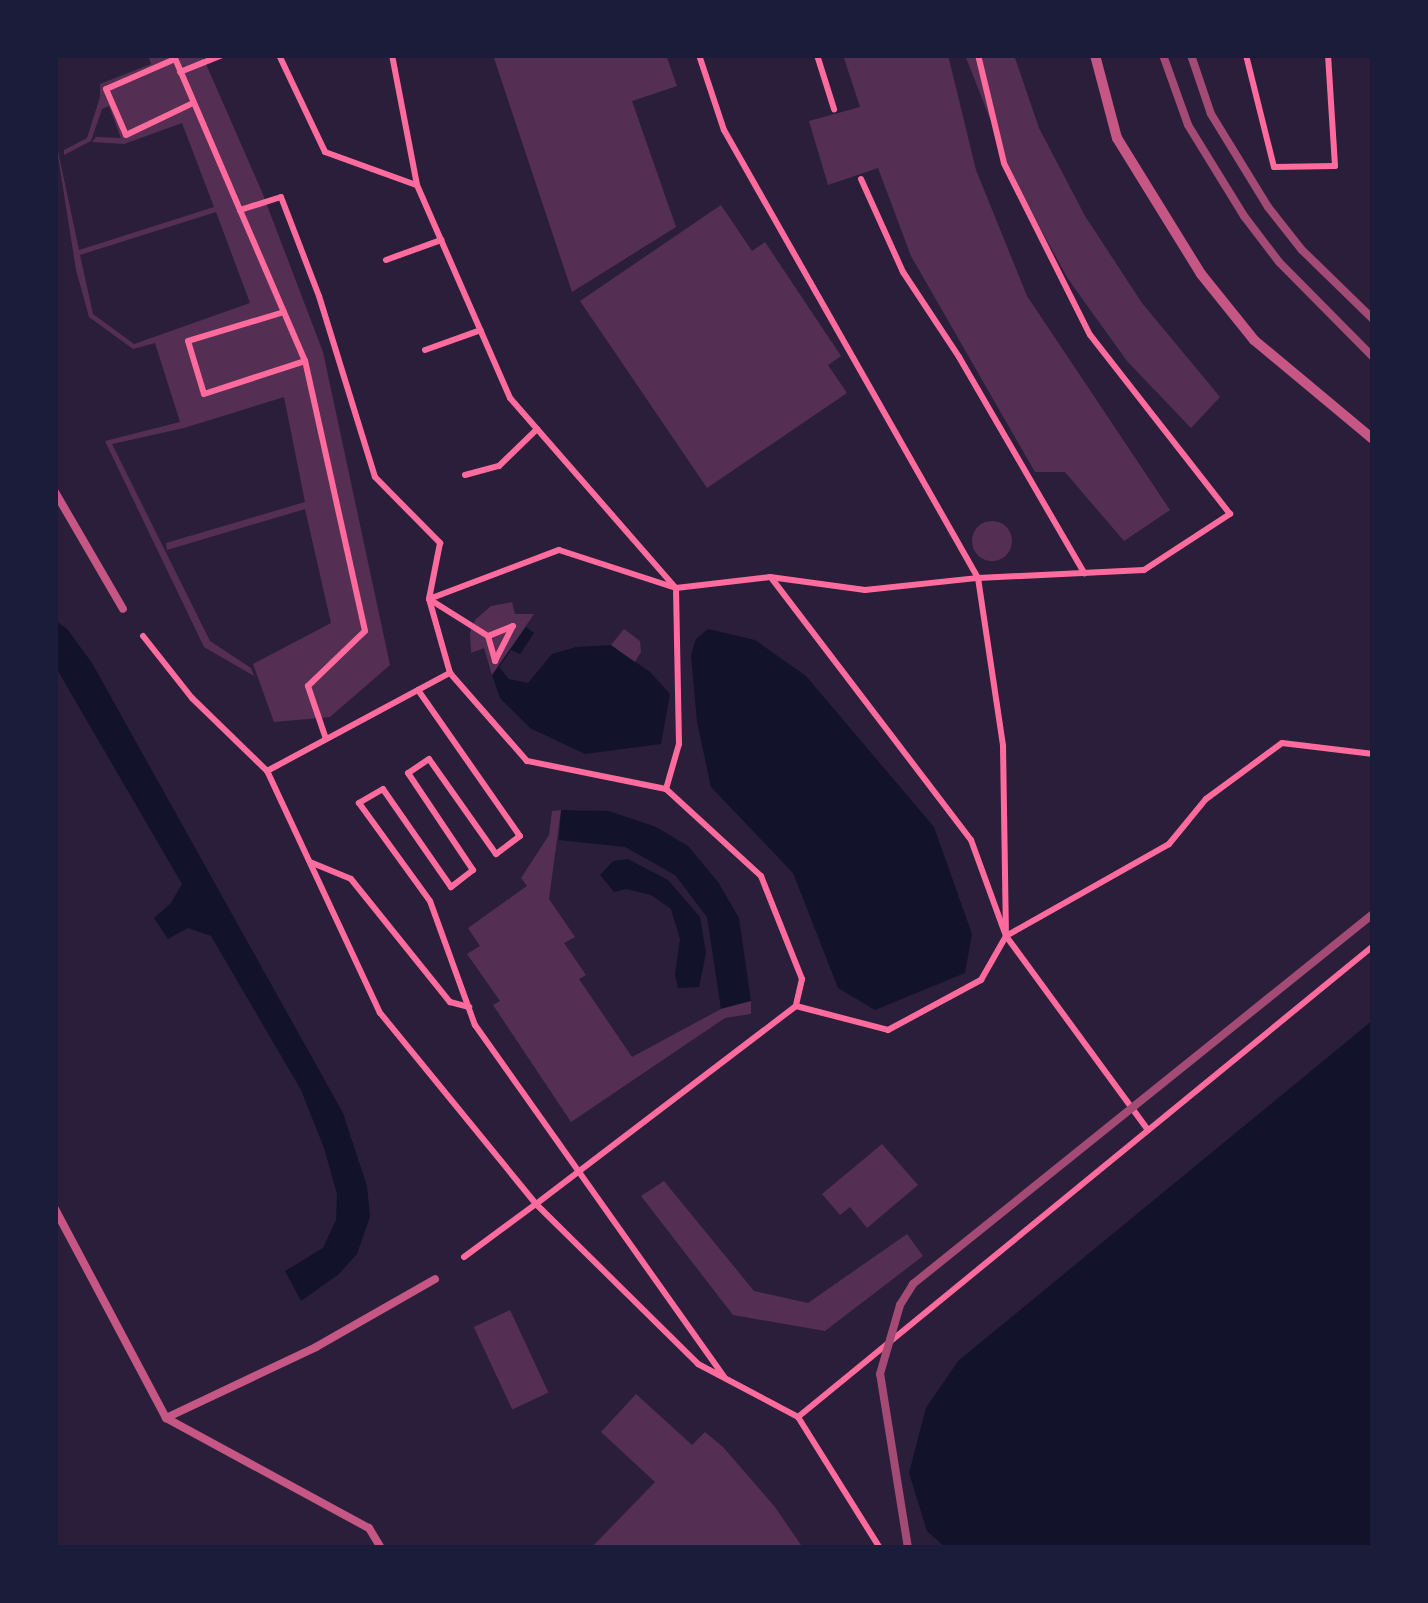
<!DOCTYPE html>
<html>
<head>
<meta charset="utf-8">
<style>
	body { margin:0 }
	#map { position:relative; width:1428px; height:1603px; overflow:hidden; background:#1b1b3a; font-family:Commissioner,sans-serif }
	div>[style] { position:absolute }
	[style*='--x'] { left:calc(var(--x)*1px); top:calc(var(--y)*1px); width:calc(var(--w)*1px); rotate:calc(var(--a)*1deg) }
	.green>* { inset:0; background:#2a1e3b; transform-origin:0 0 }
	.water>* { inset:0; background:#12122b }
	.building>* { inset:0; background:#542f53; transform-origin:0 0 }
	.round { border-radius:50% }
	.path>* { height:6px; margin:-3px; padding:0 3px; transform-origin:3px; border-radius:3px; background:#ff6b9d }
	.service>* { height:8px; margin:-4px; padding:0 4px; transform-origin:4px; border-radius:4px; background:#c65784 }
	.minor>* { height:10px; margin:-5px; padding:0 5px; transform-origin:5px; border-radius:5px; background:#c65784 }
	.rail>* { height:8px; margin:-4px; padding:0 4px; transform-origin:4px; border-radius:4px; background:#a44b75 }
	span { translate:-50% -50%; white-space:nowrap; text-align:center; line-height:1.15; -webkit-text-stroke:10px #1b1b3a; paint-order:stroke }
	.frame { position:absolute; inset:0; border:58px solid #1b1b3a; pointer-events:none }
</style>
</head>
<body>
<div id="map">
	<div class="green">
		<div style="left:55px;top:55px;width:1318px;height:1493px"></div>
	</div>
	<div class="water">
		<div style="clip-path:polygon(55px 620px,68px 630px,92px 663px,343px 1113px,367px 1186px,370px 1217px,357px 1254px,339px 1274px,301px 1301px,285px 1271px,323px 1248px,336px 1220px,337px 1194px,324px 1148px,301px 1090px,211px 936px,188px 928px,168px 939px,154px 918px,171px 903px,182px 884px,55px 666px)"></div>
		<div style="clip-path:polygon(526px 627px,534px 633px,520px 654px,511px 650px,499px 667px,509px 679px,528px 683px,552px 654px,576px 647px,611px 645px,650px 672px,670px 694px,661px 744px,585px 754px,530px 728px,500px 698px,492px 675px)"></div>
		<div style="clip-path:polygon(708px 629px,755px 640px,806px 676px,934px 827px,972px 934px,965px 973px,875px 1010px,838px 988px,793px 873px,711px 787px,697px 722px,691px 655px,696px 639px)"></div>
		<div style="clip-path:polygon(561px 810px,609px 811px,656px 827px,688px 846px,718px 882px,739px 918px,751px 1001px,721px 1009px,707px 917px,675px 875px,625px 847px,559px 840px)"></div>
		<div style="clip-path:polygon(628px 859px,668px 880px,700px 917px,706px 953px,699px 987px,678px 988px,675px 974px,680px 939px,671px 909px,651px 895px,626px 889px,614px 892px,600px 875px,613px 861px)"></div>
		<div style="clip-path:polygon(1373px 1020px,1373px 1548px,946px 1548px,927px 1531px,909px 1473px,926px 1408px,958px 1361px)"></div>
	</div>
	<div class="building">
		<div style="clip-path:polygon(evenodd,148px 55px,202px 55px,262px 192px,323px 352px,390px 665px,330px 717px,274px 722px,253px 664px,331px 623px,305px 509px,167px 550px,166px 543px,305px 502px,284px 397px,184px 428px,112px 444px,210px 641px,251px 668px,254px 676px,204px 647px,105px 441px,180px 422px,155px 343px,133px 349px,89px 317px,76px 270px,55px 137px,79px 250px,214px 207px,182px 123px,124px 144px,92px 142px,96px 137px,121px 138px,109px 106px,102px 109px,91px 141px,64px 155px,64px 150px,87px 138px,100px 97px,100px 84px,151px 64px,148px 55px,216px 212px,250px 303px,134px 344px,93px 314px,80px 255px,216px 212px)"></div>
		<div style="clip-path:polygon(493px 55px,666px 55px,677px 86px,632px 101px,676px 227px,572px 292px)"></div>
		<div style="clip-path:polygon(843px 55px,948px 55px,976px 170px,1027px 296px,1170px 510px,1124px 541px,1065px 472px,1035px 472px,911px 256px,878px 168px,828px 185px,809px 121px,860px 107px)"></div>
		<div style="clip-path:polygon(965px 55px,1014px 55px,1039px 128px,1085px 216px,1142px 303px,1220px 397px,1191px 428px,1127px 361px,1068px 279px,1014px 180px)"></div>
		<div style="clip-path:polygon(721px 205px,752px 251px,765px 242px,841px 356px,828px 365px,847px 393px,707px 488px,580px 301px)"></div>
		<div class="round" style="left:972px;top:521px;width:40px;height:40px"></div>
		<div style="clip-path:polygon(512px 602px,515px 614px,534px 614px,492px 675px,484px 648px,471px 653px,470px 633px,475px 620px,491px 606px)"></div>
		<div style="clip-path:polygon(624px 629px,640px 641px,641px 652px,635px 662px,611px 645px)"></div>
		<div style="clip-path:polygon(561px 810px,549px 899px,575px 937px,564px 943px,586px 975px,579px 979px,632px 1057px,721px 1009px,751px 1001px,751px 1014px,725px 1018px,571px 1122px,493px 1005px,500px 1001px,467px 954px,480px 946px,468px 928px,527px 886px,521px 878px,549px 835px,552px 811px)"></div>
		<div style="clip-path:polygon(882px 1144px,918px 1185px,867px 1228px,850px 1207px,840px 1215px,822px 1194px)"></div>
		<div style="clip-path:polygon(664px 1181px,754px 1291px,808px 1303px,907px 1234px,923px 1256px,825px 1331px,733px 1315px,641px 1196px)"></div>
		<div style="left:510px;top:1310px;width:91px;height:40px;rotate:65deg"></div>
		<div style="clip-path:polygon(636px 1394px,692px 1445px,705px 1432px,723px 1447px,775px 1507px,803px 1548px,591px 1548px,655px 1482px,601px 1432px)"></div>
	</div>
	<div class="path">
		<div style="--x:279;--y:55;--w:107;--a:64.6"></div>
		<div style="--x:325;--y:152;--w:97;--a:19.9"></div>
		<div style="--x:392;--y:55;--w:132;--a:79.1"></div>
		<div style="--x:417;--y:185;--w:232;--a:66.4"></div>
		<div style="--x:510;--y:398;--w:252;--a:48.9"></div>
		<div style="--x:676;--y:588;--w:156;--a:88.9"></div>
		<div style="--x:679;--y:744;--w:47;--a:106.1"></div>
		<div style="--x:666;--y:789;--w:142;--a:-168.6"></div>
		<div style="--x:527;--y:761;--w:117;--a:-131.2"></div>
		<div style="--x:699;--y:55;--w:79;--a:71.6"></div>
		<div style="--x:724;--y:130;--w:515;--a:60.45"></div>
		<div style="--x:978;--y:578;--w:170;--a:81.5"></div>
		<div style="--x:1003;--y:746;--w:190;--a:89.1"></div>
		<div style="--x:1006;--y:936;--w:102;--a:-110"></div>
		<div style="--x:971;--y:840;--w:328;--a:-127.3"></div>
		<div style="--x:817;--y:55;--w:57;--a:72.5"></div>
		<div style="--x:1246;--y:55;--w:115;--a:76"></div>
		<div style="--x:1274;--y:167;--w:61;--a:-0.9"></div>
		<div style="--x:1335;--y:166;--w:111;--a:-93.6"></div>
		<div style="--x:174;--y:56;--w:168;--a:66.8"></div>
		<div style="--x:175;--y:59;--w:75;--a:156.5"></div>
		<div style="--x:106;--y:89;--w:50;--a:66.5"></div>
		<div style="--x:126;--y:135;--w:74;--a:-25.5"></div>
		<div style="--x:180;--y:72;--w:45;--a:-22"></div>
		<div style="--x:861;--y:179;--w:102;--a:65.7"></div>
		<div style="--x:903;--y:272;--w:102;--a:56.6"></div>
		<div style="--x:959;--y:357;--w:250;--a:59.9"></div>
		<div style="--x:386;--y:260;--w:59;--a:-20"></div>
		<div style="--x:284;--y:312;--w:100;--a:163.2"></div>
		<div style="--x:188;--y:341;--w:55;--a:73.2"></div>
		<div style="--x:204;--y:394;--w:106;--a:-18.1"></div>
		<div style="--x:425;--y:350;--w:59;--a:-19.7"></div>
		<div style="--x:465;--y:475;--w:35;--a:-15"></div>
		<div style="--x:499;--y:466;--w:53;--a:-44.2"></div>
		<div style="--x:143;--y:636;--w:79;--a:51.7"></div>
		<div style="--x:192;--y:698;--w:105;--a:44.2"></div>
		<div style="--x:418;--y:690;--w:178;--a:55.1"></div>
		<div style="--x:520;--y:836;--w:30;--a:143"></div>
		<div style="--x:496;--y:854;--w:116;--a:-125.2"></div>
		<div style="--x:429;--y:759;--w:25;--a:146"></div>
		<div style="--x:408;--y:773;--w:117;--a:56.2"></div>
		<div style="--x:473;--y:870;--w:28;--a:142"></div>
		<div style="--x:451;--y:887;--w:119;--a:-124.8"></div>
		<div style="--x:383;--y:789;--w:28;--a:150"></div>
		<div style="--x:359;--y:803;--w:121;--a:54.1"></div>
		<div style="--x:430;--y:901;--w:132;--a:70.1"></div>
		<div style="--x:475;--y:1025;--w:431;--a:54.7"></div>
		<div style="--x:326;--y:739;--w:56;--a:-108.8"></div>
		<div style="--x:308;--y:686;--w:79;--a:-44"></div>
		<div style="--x:365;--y:631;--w:277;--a:-102.5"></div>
		<div style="--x:305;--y:361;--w:164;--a:-113.3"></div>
		<div style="--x:240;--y:210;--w:43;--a:-17.6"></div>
		<div style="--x:281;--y:197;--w:106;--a:69"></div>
		<div style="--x:319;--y:296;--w:189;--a:72.8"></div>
		<div style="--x:375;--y:477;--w:93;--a:45.4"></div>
		<div style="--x:440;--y:543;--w:57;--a:101.1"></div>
		<div style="--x:429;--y:599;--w:70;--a:32.1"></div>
		<div style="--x:488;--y:636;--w:26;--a:74"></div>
		<div style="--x:495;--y:661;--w:39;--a:-63"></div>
		<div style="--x:513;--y:626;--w:27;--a:158"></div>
		<div style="--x:666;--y:789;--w:129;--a:42.5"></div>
		<div style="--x:761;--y:876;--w:111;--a:68.3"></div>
		<div style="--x:802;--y:979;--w:28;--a:103"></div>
		<div style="--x:796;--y:1006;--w:327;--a:142.7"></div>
		<div style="--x:536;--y:1204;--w:228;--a:44.6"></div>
		<div style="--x:698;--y:1364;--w:113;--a:27.9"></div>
		<div style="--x:798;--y:1417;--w:155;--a:58"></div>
		<div style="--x:310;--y:862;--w:44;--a:22.5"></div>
		<div style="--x:351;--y:879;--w:158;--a:51.2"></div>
		<div style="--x:450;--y:1002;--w:20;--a:15"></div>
		<div style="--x:1006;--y:936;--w:239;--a:53.8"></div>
		<div style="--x:796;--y:1006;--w:95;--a:14.6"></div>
		<div style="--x:888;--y:1030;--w:106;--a:-28.3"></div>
		<div style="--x:981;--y:980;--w:51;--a:-60.4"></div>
		<div style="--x:1006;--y:936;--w:187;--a:-29.4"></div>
		<div style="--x:1169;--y:844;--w:58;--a:-50.6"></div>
		<div style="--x:1206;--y:799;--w:94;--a:-36.4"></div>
		<div style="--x:1282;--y:743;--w:92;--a:6.9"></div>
		<div style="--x:464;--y:1257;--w:89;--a:-36.4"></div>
		<div style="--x:536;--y:1204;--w:247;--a:-129.2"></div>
		<div style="--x:380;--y:1013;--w:267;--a:-115"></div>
		<div style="--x:267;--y:771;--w:208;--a:-28.2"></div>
		<div style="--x:450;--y:673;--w:77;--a:-105.8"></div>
		<div style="--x:429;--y:599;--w:139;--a:-20.7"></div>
		<div style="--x:559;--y:550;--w:123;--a:18"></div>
		<div style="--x:676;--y:588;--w:95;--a:-6.7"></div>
		<div style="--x:770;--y:577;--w:96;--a:7.8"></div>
		<div style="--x:865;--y:590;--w:114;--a:-6.1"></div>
		<div style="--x:978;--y:578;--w:166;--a:-2.8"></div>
		<div style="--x:1144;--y:570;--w:103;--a:-33.1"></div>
		<div style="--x:1230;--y:514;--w:227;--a:-128"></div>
		<div style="--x:1090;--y:335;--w:192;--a:-116.6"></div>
		<div style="--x:1004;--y:163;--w:111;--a:-103.5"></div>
		<div style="--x:798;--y:1417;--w:743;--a:-39.32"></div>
	</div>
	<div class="service">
		<div style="--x:55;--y:492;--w:135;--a:59.8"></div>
		<div style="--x:55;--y:1209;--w:237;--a:62"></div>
		<div style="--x:166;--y:1418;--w:231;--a:28.5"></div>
		<div style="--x:369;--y:1528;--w:23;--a:59"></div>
		<div style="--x:166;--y:1418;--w:166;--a:-25.3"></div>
		<div style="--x:316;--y:1347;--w:137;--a:-29.7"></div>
	</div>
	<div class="minor">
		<div style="--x:1095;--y:55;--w:86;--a:75.2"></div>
		<div style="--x:1117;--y:138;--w:160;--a:58.3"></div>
		<div style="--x:1201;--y:274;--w:85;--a:51.2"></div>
		<div style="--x:1254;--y:340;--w:155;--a:39.8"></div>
	</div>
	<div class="rail">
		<div style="--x:1163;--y:55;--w:74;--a:70.3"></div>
		<div style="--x:1188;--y:125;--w:107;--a:58.4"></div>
		<div style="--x:1244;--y:216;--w:58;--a:52.7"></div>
		<div style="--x:1279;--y:262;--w:134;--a:45.3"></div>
		<div style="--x:1191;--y:55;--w:62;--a:71.3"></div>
		<div style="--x:1211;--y:114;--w:109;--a:58.5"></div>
		<div style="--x:1268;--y:207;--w:55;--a:51.7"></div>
		<div style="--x:1302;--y:250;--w:99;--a:44.2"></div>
		<div style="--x:908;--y:1548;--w:176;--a:-99.1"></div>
		<div style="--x:880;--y:1374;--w:72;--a:-73.8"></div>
		<div style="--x:900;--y:1305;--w:25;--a:-58"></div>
		<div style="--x:913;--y:1284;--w:590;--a:-38.81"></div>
	</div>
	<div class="frame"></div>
</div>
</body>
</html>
